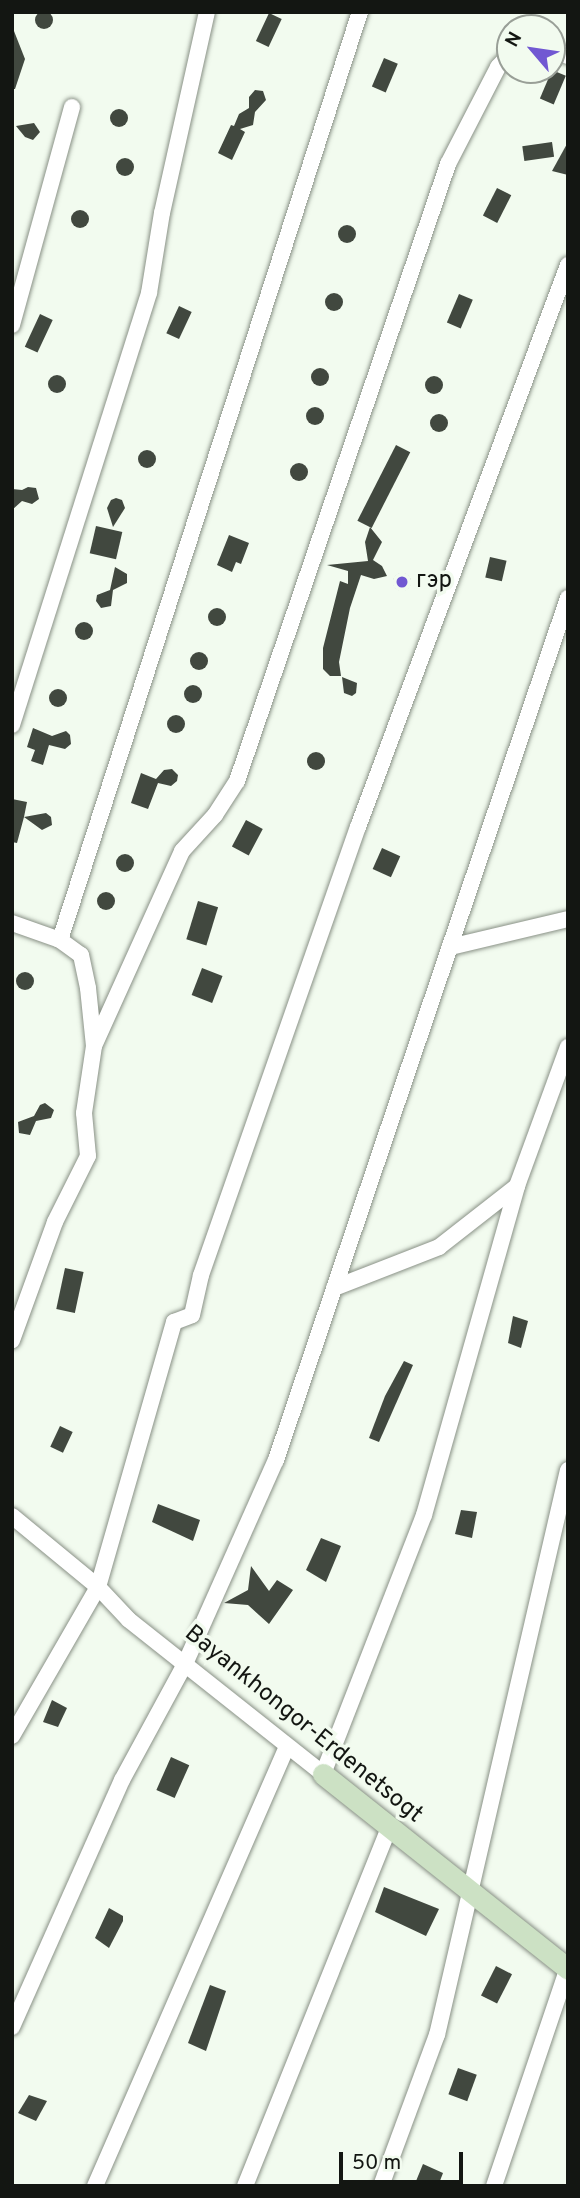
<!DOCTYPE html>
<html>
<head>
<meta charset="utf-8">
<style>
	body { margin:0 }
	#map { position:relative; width:580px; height:2198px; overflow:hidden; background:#f2fbef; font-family:Overpass,sans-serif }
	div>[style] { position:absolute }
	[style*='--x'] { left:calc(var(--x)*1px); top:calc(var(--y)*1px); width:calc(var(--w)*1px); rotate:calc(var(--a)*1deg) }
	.building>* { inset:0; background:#41483f; transform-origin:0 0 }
	.round { border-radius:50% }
	.roads { filter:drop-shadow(0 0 2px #899186) drop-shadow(0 0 2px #899186) }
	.street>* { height:16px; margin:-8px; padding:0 8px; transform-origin:8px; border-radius:8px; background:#fff }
	.secondary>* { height:21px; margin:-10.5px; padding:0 10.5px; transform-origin:10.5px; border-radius:10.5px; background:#cce1c4 }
	.dots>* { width:19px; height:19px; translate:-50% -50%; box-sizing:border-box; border:4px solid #f2fbef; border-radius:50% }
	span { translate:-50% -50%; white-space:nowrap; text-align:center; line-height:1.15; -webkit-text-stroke:7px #f2fbef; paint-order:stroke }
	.poi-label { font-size:24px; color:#131612 }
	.left { translate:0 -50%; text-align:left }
	.street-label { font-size:24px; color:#131612 }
	.frame { position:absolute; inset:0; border:14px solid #131612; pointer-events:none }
	.north { position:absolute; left:496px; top:14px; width:70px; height:70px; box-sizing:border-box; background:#f2fbef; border:2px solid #999f97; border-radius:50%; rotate:299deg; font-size:19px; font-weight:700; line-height:28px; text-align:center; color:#131612 }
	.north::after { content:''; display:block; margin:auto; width:24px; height:32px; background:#7158d2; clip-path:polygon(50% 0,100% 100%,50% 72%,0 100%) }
	.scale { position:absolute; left:339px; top:2152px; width:124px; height:32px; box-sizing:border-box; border:4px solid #131612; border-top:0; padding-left:9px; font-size:21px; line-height:24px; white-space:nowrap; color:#131612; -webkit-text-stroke:5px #f2fbef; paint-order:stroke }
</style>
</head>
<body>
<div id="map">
	<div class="building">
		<div class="round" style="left:35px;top:11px;width:18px;height:18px"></div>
		<div style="left:269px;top:13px;width:14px;height:31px;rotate:25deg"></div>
		<div style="clip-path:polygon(12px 26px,25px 59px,15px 89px,12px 89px)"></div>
		<div style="left:384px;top:58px;width:15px;height:31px;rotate:23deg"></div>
		<div style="left:552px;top:70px;width:15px;height:31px;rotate:23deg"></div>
		<div style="clip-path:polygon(255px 90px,263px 91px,266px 100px,255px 112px,253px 125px,240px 129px,245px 132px,232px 160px,218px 153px,231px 125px,234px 126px,239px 114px,249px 108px,249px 97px)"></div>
		<div class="round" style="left:110px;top:109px;width:18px;height:18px"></div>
		<div style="clip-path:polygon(34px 123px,40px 132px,33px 140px,25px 137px,16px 126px)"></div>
		<div style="left:552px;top:142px;width:15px;height:30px;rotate:82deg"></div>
		<div style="clip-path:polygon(568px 142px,568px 175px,552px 171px)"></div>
		<div class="round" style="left:116px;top:158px;width:18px;height:18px"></div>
		<div style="left:497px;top:188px;width:16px;height:31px;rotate:27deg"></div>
		<div class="round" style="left:71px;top:210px;width:18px;height:18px"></div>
		<div class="round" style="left:338px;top:225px;width:18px;height:18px"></div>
		<div class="round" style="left:325px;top:293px;width:18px;height:18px"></div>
		<div style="left:459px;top:294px;width:15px;height:31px;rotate:23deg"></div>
		<div style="left:179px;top:306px;width:14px;height:30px;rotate:25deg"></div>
		<div style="left:40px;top:314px;width:14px;height:36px;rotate:25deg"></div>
		<div class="round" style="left:311px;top:368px;width:18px;height:18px"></div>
		<div class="round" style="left:48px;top:375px;width:18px;height:18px"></div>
		<div class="round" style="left:425px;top:376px;width:18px;height:18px"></div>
		<div class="round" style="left:306px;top:407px;width:18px;height:18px"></div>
		<div class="round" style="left:430px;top:414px;width:18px;height:18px"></div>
		<div style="left:396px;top:445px;width:16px;height:85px;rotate:27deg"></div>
		<div class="round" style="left:138px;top:450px;width:18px;height:18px"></div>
		<div class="round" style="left:290px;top:463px;width:18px;height:18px"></div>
		<div style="clip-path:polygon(28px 487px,36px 488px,39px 499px,32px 504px,22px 501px,12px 510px,12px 489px,22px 490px)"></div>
		<div style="clip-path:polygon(116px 498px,122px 500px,125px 508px,113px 527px,107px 508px,111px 500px)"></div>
		<div style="left:96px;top:526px;width:27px;height:28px;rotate:13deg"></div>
		<div style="clip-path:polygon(370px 527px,382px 542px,373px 560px,382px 566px,387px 576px,374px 579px,361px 575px,350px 608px,339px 662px,341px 676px,330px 676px,323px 669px,323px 648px,340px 581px,348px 584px,348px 571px,327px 565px,368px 561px,365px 542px)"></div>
		<div style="clip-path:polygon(229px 535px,249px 543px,241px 564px,236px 562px,232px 572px,217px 565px)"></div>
		<div style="left:490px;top:557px;width:17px;height:21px;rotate:13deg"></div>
		<div style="clip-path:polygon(115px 567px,127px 574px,127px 583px,113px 590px,111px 606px,101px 608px,96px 601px,97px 595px,110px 590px)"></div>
		<div class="round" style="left:393px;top:573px;width:18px;height:18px"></div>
		<div class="round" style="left:208px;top:608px;width:18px;height:18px"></div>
		<div class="round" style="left:75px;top:622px;width:18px;height:18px"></div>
		<div class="round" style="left:190px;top:652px;width:18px;height:18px"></div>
		<div style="clip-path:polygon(342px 677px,357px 683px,356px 693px,352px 696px,344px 693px)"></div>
		<div class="round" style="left:184px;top:685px;width:18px;height:18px"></div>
		<div class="round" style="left:49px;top:689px;width:18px;height:18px"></div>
		<div class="round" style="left:167px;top:715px;width:18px;height:18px"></div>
		<div style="clip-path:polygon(33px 728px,52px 736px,66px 731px,70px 735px,71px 744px,65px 749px,49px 745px,43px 765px,31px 761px,35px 750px,27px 747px)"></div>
		<div class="round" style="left:307px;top:752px;width:18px;height:18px"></div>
		<div style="clip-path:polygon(172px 769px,178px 775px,177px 781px,171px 786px,158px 783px,148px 809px,131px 803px,141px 773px,156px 779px,164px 770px)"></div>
		<div style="clip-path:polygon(12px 799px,27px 802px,24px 817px,46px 813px,51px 817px,52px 825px,42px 830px,24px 817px,17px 843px,12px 842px)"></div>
		<div style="left:246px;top:820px;width:19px;height:30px;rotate:28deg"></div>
		<div style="left:382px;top:848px;width:20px;height:23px;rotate:24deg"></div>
		<div class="round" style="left:116px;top:854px;width:18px;height:18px"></div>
		<div class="round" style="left:97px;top:892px;width:18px;height:18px"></div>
		<div style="left:198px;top:901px;width:21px;height:40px;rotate:17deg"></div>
		<div style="left:202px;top:968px;width:22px;height:29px;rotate:21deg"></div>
		<div class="round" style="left:16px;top:972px;width:18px;height:18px"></div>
		<div style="clip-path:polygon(45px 1103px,54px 1110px,51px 1118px,36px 1121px,30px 1135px,19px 1133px,18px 1122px,34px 1116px,40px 1105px)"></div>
		<div style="left:65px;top:1268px;width:19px;height:42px;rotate:12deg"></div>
		<div style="clip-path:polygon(513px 1316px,528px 1321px,521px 1348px,508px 1343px)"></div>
		<div style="clip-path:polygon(404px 1361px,413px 1365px,379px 1442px,369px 1438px,385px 1396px)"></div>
		<div style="left:60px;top:1426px;width:14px;height:23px;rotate:25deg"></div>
		<div style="clip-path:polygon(158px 1504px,200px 1520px,193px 1541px,152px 1522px)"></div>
		<div style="clip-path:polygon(461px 1510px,477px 1512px,472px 1538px,455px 1534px)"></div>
		<div style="clip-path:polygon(321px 1538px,341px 1546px,326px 1582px,306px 1570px)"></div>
		<div style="clip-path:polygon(251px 1566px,269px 1591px,277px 1580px,293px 1590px,269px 1624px,248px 1605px,224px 1603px,248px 1590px)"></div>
		<div style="clip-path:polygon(52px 1700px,67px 1708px,58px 1727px,43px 1722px)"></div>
		<div style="left:171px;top:1757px;width:20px;height:36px;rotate:24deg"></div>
		<div style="clip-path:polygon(384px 1887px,439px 1909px,426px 1936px,375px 1912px)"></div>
		<div style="clip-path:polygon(109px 1908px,123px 1916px,123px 1921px,109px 1948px,95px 1938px)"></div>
		<div style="left:496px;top:1966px;width:18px;height:33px;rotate:27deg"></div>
		<div style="clip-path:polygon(210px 1985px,226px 1991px,206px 2051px,188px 2043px)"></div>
		<div style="left:458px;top:2068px;width:20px;height:28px;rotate:20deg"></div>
		<div style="clip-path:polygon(29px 2095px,47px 2101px,36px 2121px,18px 2113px)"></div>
		<div style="clip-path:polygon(423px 2164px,443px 2173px,438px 2186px,414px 2186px)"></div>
	</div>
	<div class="roads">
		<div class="street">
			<div style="--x:552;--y:49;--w:17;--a:24"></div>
			<div style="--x:12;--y:325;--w:226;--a:-74.6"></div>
			<div style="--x:12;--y:725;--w:453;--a:-72.4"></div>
			<div style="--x:149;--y:293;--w:81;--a:-80.8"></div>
			<div style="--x:162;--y:213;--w:206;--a:-77.4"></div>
			<div style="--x:12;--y:923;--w:51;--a:19.5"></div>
			<div style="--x:60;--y:940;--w:26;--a:36"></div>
			<div style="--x:81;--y:955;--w:34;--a:78"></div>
			<div style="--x:88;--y:988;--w:58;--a:84.1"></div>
			<div style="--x:94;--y:1046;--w:68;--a:98.5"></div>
			<div style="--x:84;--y:1113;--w:43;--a:84.7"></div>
			<div style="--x:88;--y:1156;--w:74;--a:116.6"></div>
			<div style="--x:55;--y:1222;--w:126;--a:110"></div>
			<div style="--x:60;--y:940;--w:975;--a:-72.09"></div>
			<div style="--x:450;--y:947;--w:121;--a:-13.3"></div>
			<div style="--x:94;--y:1046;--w:214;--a:-65.7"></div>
			<div style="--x:182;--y:851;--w:49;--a:-47.5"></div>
			<div style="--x:215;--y:815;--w:40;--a:-57.1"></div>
			<div style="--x:237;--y:781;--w:652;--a:-71.12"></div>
			<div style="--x:448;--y:164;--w:109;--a:-62.7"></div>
			<div style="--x:498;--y:67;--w:18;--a:-47"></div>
			<div style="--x:334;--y:1288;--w:113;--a:-21.3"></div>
			<div style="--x:439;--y:1247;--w:99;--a:-38"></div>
			<div style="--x:12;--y:1516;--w:112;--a:39.5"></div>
			<div style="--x:98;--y:1587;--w:45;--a:46.8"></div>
			<div style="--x:129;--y:1620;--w:248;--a:38.4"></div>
			<div style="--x:323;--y:1774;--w:278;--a:-68.7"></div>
			<div style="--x:424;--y:1515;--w:342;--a:-74.2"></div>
			<div style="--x:517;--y:1186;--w:148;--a:-69.9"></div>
			<div style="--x:12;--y:1736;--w:172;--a:-60"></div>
			<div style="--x:98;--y:1587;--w:276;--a:-74"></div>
			<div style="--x:174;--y:1322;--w:19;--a:-21"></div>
			<div style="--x:192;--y:1315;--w:41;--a:-77.3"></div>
			<div style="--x:201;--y:1275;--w:475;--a:-70.7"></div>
			<div style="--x:358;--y:827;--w:600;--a:-69.51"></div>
			<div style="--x:12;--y:2027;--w:270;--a:-66"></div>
			<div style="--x:122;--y:1780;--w:132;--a:-61.5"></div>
			<div style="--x:185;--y:1664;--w:223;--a:-66"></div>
			<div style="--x:276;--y:1460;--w:910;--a:-71.29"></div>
			<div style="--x:95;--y:2186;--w:480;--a:-66.4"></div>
			<div style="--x:245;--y:2186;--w:387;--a:-68.1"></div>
			<div style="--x:381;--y:2186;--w:161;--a:-69.7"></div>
			<div style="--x:437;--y:2035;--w:580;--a:-76.95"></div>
			<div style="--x:494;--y:2186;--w:230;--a:-71.3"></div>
		</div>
		<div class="secondary">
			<div style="--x:323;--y:1774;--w:313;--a:38.5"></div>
		</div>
	</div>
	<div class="dots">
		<div style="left:402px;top:582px;background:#7158d2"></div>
	</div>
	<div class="poi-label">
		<span class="left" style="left:416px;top:582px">гэр</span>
	</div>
	<div class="street-label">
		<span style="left:303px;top:1725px;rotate:39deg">Bayankhongor-Erdenetsogt</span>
	</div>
	<div class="frame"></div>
	<div class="north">N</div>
	<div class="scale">50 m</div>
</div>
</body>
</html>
